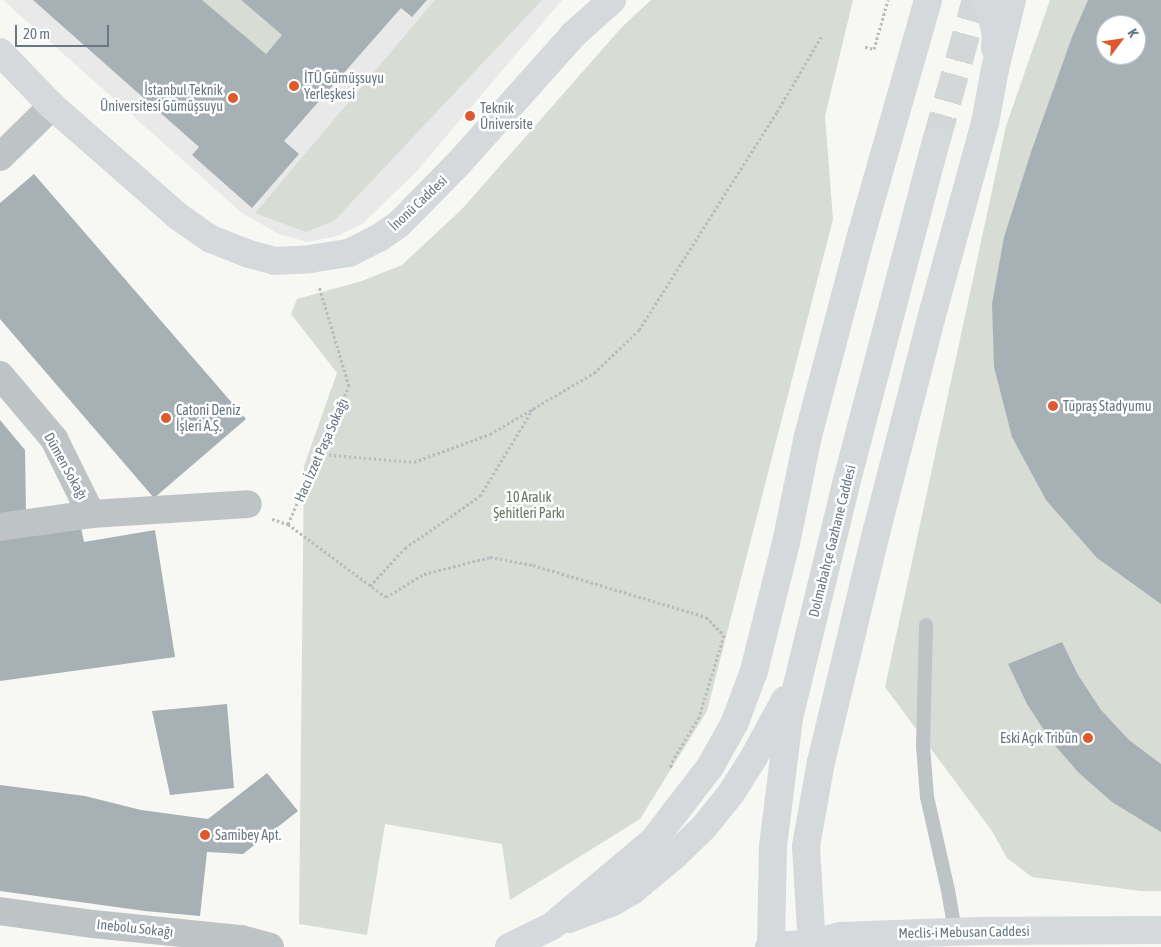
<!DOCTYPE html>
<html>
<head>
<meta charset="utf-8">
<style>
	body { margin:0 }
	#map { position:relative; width:1161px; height:947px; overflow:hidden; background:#f7f7f4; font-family:"Asap Condensed",sans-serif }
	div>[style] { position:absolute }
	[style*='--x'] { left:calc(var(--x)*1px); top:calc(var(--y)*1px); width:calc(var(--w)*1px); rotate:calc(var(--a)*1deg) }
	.built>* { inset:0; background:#e8e9e8 }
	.green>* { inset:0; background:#d7dcd4 }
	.building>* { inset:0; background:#a7b0b5 }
	.primary-tunnel>* { height:28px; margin-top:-14px; transform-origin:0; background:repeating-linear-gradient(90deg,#d3d7d8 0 28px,transparent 0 42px) }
	.path>* { height:3px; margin-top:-1.5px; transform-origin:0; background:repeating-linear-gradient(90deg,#b9bcbe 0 2.5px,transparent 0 5px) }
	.lane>* { height:14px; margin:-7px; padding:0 7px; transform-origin:7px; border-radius:7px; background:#bec3c6 }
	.street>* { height:28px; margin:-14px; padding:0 14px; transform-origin:14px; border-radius:14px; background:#bec3c6 }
	.primary>* { height:28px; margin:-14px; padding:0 14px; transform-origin:14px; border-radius:14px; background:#d5d9dc }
	.dots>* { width:14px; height:14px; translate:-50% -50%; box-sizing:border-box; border:2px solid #fff; border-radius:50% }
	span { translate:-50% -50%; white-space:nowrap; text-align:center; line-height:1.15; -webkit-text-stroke:5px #fff; paint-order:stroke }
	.poi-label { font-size:14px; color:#677784 }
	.left { translate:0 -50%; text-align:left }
	.right { translate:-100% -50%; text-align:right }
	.street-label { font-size:14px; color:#677784 }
	.park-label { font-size:14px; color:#667762 }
	.north { position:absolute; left:1096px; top:15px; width:50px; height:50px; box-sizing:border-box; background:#fff; border:1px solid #c2c9ce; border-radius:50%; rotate:59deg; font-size:14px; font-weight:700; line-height:20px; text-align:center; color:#677784 }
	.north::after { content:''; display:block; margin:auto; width:18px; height:22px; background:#dd5a2e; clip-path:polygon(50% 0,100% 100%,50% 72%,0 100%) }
	.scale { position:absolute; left:15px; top:25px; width:94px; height:22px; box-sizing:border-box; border:2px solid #677784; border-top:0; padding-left:6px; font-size:15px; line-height:18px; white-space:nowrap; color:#677784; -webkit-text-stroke:4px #fff; paint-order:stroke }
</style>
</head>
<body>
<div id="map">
	<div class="built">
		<div style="clip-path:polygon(3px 0,562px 0,416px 172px,362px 224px,337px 236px,307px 242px,279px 234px,242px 213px)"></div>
	</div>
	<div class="green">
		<div style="clip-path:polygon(202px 0,241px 0,282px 35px,266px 54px)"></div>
		<div style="clip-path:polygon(435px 0,542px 0,334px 221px,306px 232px,255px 213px)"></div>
		<div style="clip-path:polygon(651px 0,853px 0,825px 116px,833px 219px,707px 711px,640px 819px,510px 900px,502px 844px,385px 824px,367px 935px,299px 924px,304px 466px,337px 373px,291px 314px,297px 299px,362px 281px,402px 265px,462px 209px,622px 27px)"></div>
		<div style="clip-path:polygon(evenodd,1050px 0,1161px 0,1161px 891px,1141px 891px,1032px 877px,1007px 858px,992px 831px,885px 687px,1006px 126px,1050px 0,1106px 25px,1136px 25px,1136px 55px,1106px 55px,1106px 25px)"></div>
	</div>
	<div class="building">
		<div style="clip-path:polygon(33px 0,202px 0,266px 54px,282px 35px,241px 0,427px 0,412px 17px,401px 8px,284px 141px,299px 154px,252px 208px,192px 155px,199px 147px)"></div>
		<div style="clip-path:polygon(evenodd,1088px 0,1161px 0,1161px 604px,1097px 558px,1046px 500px,1012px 437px,994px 367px,992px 304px,1004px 237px,1031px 152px,1072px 37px,1088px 0,1106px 25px,1136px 25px,1136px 55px,1106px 55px,1106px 25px)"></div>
		<div style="clip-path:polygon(34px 174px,246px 419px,154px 498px,0 319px,0 203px)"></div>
		<div style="clip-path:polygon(0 420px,25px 450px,26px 514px,0 515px)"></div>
		<div style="clip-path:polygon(81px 528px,84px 542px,155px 530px,175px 657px,0 681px,0 539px)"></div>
		<div style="clip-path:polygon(1062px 642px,1078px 675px,1101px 710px,1129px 740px,1161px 764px,1161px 832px,1112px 802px,1079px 773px,1051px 741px,1027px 704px,1008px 664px)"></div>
		<div style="clip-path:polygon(227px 704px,234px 788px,170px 795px,152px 711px)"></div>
		<div style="clip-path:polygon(267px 773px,298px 811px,243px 854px,207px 852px,200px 916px,145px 911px,0 891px,0 785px,85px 796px,141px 810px,208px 819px)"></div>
	</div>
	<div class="primary-tunnel">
		<div style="--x:936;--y:142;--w:148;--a:-74.3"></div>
	</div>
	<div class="path">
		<div style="--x:865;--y:47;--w:9;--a:13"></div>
		<div style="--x:874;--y:49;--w:51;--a:-74.1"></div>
		<div style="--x:319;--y:454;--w:95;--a:4.8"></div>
		<div style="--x:414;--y:462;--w:81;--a:-20.2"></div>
		<div style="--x:490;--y:434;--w:121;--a:-30.4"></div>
		<div style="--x:594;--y:373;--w:62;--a:-43.7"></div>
		<div style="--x:639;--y:330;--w:258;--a:-57.7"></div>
		<div style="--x:777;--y:112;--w:87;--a:-59.6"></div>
		<div style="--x:272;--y:519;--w:17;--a:17"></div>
		<div style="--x:288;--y:524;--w:122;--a:36.7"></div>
		<div style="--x:386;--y:597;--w:44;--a:-31.2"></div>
		<div style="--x:424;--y:574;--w:68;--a:-14.4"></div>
		<div style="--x:490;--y:557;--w:44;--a:10.5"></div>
		<div style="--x:533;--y:565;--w:181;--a:16.7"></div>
		<div style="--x:706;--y:617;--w:25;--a:45"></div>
		<div style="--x:724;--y:635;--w:86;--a:107"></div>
		<div style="--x:699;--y:717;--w:56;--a:121.1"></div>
		<div style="--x:670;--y:765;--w:3;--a:45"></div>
		<div style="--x:288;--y:524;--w:151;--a:-66.2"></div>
		<div style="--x:349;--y:386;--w:104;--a:-106.7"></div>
		<div style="--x:370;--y:586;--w:52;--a:-47.4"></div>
		<div style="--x:405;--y:548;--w:91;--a:-34.7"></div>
		<div style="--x:480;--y:496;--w:102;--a:-58.7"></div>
	</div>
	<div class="lane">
		<div style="--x:926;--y:625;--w:121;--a:91.4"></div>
		<div style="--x:923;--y:746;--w:51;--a:85.5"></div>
		<div style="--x:927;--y:797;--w:95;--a:77.3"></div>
		<div style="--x:948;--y:890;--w:42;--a:80.3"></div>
	</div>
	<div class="street">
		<div style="--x:0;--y:157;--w:73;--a:-44.4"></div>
		<div style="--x:0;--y:375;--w:84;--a:49.8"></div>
		<div style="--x:54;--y:439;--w:84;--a:63.7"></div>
		<div style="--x:0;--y:527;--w:92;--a:-8.1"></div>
		<div style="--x:91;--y:514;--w:157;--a:-3.6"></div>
		<div style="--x:0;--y:911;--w:94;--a:8"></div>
		<div style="--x:93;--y:924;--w:149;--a:5.8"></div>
		<div style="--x:241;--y:939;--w:30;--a:15"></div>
	</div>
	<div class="primary">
		<div style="--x:987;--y:0;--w:35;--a:75"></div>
		<div style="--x:996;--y:34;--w:14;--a:94"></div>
		<div style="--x:0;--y:52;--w:75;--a:46.1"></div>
		<div style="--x:52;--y:106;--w:169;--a:41.2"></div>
		<div style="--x:179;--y:217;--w:39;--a:35"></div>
		<div style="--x:211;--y:239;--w:41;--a:21.5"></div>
		<div style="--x:249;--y:254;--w:27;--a:15"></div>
		<div style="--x:275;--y:261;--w:35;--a:-3"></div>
		<div style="--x:310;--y:259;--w:39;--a:-9"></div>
		<div style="--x:349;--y:253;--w:34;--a:-27"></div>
		<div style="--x:379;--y:238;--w:24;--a:-35"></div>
		<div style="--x:399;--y:224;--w:86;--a:-45.5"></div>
		<div style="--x:459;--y:163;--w:173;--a:-48.3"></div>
		<div style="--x:574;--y:34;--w:51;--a:-41.8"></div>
		<div style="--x:569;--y:919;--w:47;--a:-21.1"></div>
		<div style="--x:613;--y:902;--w:22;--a:-30"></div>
		<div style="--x:632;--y:891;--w:55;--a:-39.8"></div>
		<div style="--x:674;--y:856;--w:42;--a:-44"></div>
		<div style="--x:704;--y:827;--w:45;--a:-51.3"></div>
		<div style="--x:732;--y:792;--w:41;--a:-57.8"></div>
		<div style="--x:754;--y:757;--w:65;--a:-61.5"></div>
		<div style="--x:509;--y:947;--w:48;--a:-26"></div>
		<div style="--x:552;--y:926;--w:132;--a:-40.1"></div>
		<div style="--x:653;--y:841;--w:93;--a:-52.4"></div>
		<div style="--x:710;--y:767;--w:51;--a:-60.9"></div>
		<div style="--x:735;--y:722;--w:54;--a:-69.6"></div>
		<div style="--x:754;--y:671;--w:132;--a:-76"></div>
		<div style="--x:786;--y:543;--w:109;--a:-78.4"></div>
		<div style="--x:808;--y:436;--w:211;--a:-75.2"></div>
		<div style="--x:862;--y:232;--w:241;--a:-74.1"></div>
		<div style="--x:769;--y:947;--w:43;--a:-5.3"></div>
		<div style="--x:812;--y:943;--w:30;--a:-14"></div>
		<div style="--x:841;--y:936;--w:135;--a:-2.1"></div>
		<div style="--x:976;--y:931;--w:185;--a:-0.3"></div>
		<div style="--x:771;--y:947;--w:101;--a:-88.9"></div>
		<div style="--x:773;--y:846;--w:129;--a:-82.9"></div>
		<div style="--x:789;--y:718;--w:241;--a:-76.3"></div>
		<div style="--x:846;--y:484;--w:354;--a:-75.3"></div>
		<div style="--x:812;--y:947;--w:101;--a:-93.4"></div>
		<div style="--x:806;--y:846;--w:85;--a:-79.9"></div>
		<div style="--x:821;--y:762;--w:231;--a:-76.5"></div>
		<div style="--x:875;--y:537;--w:236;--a:-75.6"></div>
		<div style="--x:934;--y:308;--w:192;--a:-74.6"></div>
		<div style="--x:985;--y:123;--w:55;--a:-79.5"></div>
		<div style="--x:995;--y:69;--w:71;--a:-76.2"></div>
	</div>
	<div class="dots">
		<div style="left:294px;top:86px;background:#dd5a2e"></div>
		<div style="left:233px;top:98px;background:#dd5a2e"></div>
		<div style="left:470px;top:116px;background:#dd5a2e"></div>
		<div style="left:1053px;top:406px;background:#dd5a2e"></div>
		<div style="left:166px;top:418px;background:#dd5a2e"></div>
		<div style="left:1088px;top:738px;background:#dd5a2e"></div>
		<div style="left:205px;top:835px;background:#dd5a2e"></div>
	</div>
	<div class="poi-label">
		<span class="left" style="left:304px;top:86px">İTÜ Gümüşsuyu<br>Yerleşkesi</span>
		<span class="right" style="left:223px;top:98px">İstanbul Teknik<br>Üniversitesi Gümüşsuyu</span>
		<span class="left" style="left:480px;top:116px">Teknik<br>Üniversite</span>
		<span class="left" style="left:1063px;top:406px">Tüpraş Stadyumu</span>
		<span class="left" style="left:176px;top:418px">Catoni Deniz<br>İşleri A.Ş.</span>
		<span class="right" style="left:1078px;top:738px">Eski Açık Tribün</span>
		<span class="left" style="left:215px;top:835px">Samibey Apt.</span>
	</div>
	<div class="street-label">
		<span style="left:418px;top:203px;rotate:-43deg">İnonü Caddesi</span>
		<span style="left:321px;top:450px;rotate:-66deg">Hacı İzzet Paşa Sokağı</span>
		<span style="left:66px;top:466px;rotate:61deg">Dümen Sokağı</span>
		<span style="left:832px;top:541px;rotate:-76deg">Dolmabahçe Gazhane Caddesi</span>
		<span style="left:135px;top:928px;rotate:6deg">Inebolu Sokağı</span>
		<span style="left:964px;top:932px;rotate:-1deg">Meclis-i Mebusan Caddesi</span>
	</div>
	<div class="park-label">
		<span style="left:529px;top:505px">10 Aralık<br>Şehitleri Parkı</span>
	</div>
	<div class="north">K</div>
	<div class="scale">20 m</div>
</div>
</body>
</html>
